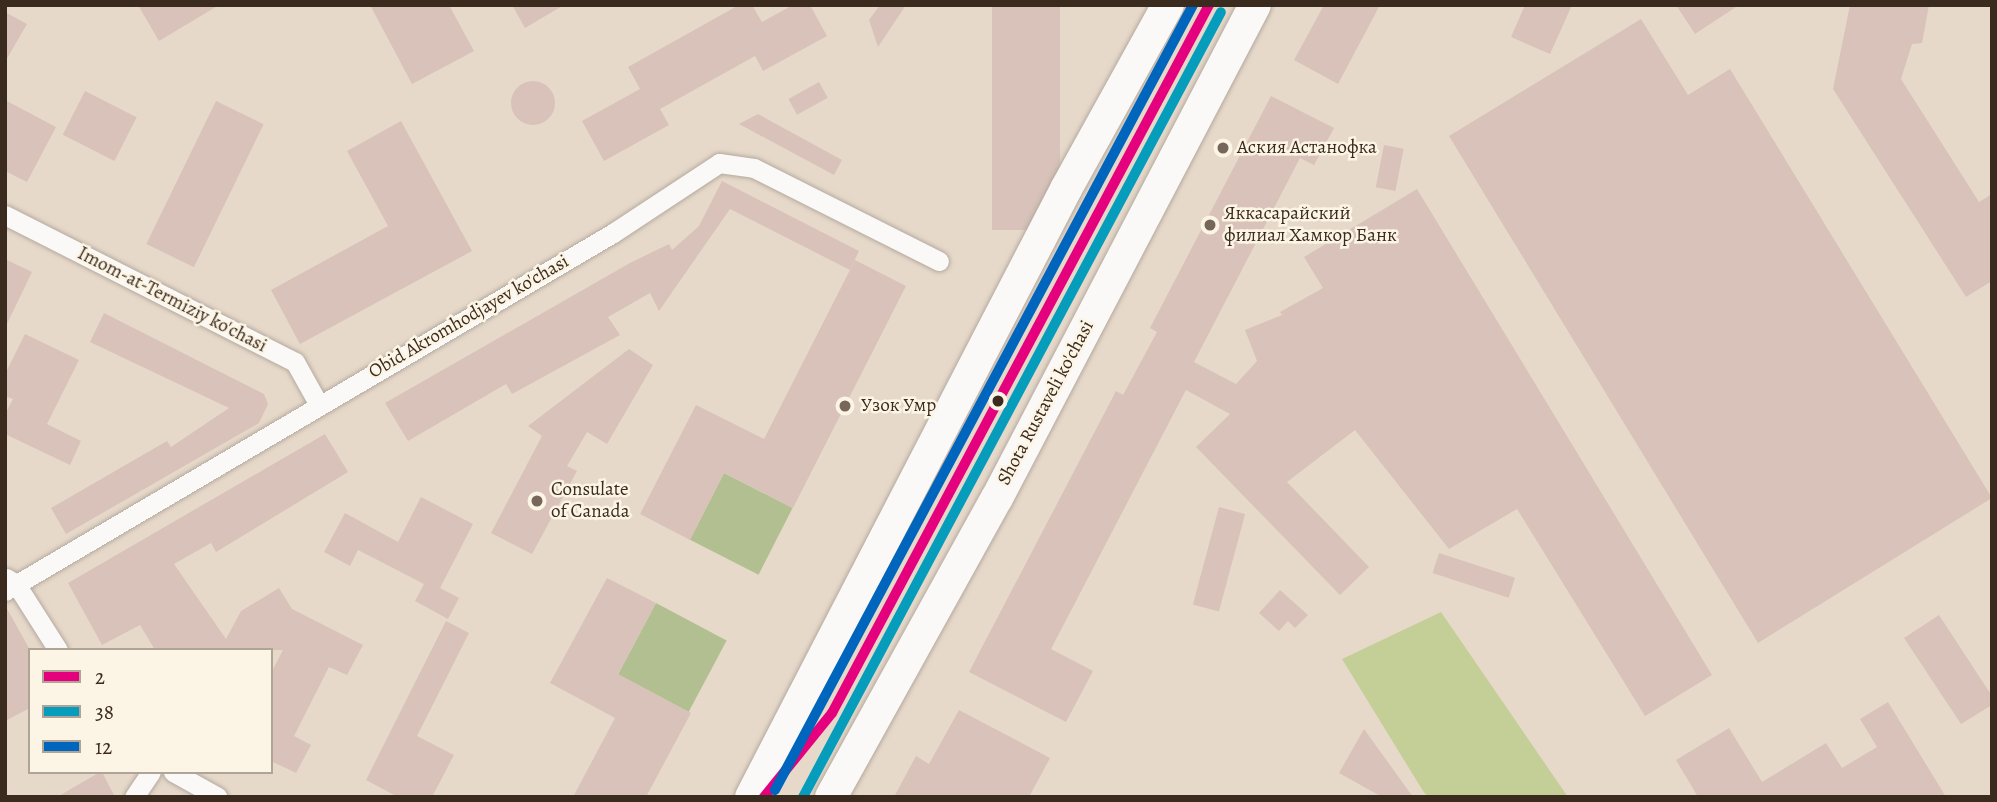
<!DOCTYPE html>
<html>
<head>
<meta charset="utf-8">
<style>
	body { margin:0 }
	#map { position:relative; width:1997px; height:802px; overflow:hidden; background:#e7d9ca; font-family:Alegreya,serif }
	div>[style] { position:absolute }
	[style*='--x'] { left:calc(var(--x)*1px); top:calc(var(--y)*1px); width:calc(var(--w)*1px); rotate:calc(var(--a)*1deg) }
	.green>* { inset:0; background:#c4cf98 }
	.forest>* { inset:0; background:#b2c091; transform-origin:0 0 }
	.building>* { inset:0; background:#d8c2ba; transform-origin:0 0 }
	.round { border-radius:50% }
	.roads { filter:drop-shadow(0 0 2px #b4aa9f) drop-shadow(0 0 2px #b4aa9f) }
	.minor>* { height:19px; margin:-9.5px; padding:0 9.5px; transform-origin:9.5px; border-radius:9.5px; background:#fbf9f7 }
	.primary>* { height:32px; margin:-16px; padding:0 16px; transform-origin:16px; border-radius:16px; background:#fbf9f7 }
	.bus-1>* { height:10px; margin:-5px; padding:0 5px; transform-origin:5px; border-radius:5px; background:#e5007d }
	.bus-2>* { height:10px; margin:-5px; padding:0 5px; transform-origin:5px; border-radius:5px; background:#069cbc }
	.bus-3>* { height:10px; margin:-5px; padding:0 5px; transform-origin:5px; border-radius:5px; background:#0065bd }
	.dots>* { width:19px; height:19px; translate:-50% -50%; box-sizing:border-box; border:4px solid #fcf5e5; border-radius:50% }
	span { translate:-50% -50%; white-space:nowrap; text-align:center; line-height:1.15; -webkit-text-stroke:5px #fcf5e5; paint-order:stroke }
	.poi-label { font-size:19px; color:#3b2a1e }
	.left { translate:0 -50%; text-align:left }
	.street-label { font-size:19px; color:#3b2a1e }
	.frame { position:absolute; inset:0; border:7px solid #3b2a1e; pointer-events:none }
	.legend { position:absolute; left:28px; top:648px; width:245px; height:126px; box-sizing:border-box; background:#fcf5e5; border:2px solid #afa495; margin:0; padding:9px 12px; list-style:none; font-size:21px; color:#3b2a1e }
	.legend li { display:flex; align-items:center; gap:14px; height:35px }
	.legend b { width:35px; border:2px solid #afa495 }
</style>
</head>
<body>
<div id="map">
	<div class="green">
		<div style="clip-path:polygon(1441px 612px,1568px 797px,1428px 797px,1423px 791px,1342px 659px)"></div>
	</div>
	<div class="forest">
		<div style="left:724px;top:473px;width:77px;height:75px;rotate:27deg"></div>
		<div style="left:656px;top:603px;width:80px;height:81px;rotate:28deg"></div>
	</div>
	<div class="building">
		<div style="clip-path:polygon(138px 5px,219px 5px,159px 41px)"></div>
		<div style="clip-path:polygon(370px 5px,449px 5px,474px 51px,412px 84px)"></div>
		<div style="clip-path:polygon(512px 5px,564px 5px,525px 28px)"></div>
		<div style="clip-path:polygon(739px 5px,752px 5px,762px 22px,793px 5px,810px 5px,827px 36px,763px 71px,755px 56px,660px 109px,669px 125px,604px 161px,582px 121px,640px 89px,628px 67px)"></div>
		<div style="clip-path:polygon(880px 5px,906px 5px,878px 47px,869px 20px)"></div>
		<div style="left:992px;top:5px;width:68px;height:225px"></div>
		<div style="clip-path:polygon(1324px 5px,1380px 5px,1338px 84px,1294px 60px)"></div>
		<div style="clip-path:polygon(1525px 5px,1572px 5px,1550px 54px,1511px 37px)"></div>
		<div style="clip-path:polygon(1676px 5px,1739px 5px,1695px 34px)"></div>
		<div style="clip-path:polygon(1850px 5px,1929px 5px,1922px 43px,1912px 44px,1901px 79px,1979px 202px,1992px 194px,1992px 281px,1966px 297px,1833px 89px)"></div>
		<div style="clip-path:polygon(5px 12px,27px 24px,5px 62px)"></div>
		<div style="clip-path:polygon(1641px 19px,1688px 95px,1730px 69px,1992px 498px,1758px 643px,1449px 136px)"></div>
		<div class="round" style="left:511px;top:81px;width:44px;height:44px"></div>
		<div style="left:819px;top:82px;width:18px;height:35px;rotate:61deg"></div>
		<div style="left:85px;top:91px;width:58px;height:49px;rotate:27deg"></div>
		<div style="clip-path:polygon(1271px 96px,1334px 128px,1314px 165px,1300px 158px,1194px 362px,1236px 384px,1257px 361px,1245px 330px,1282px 315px,1280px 312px,1323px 288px,1304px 257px,1417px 189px,1712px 675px,1645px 716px,1517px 509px,1449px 549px,1355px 430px,1287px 482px,1369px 567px,1340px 595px,1196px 447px,1230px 414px,1186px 390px,1051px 649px,1093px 671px,1066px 722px,969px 672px,1116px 391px,1123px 395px,1157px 332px,1150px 328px)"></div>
		<div style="clip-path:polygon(5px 100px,56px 127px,27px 182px,5px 171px)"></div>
		<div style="left:216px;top:101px;width:53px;height:159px;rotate:26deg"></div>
		<div style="clip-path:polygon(758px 114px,842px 160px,834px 175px,739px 124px)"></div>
		<div style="clip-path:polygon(401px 121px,472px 251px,300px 344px,271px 290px,388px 226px,347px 151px)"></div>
		<div style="left:1384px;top:145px;width:20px;height:43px;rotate:11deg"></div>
		<div style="clip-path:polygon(722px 181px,859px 251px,850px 270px,730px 209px,659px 311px,650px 293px,608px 317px,620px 335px,512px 394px,506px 384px,408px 441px,385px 403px,630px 263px,669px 244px,672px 250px,699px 226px)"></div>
		<div style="clip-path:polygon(5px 259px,32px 272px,5px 328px)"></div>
		<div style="clip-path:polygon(855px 260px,906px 286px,793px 508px,724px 473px,690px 540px,640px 514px,696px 405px,764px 439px)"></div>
		<div style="clip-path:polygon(104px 313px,264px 394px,268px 404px,259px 423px,66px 534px,51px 508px,167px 441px,171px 447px,229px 408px,90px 342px)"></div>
		<div style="clip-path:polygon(25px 334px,79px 360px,47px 424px,81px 441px,70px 465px,5px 434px,5px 414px,13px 399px,5px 396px,5px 374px)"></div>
		<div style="clip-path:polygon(629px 349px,653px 365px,607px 444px,587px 432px,567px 466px,577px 471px,532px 554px,491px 533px,542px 436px,528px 426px)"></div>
		<div style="clip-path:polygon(325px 434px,348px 472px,216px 552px,211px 543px,174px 564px,226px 639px,241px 611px,279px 588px,292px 609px,363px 645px,347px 675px,329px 667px,294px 736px,311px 745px,296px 773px,271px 761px,271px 673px,283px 650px,155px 650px,140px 625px,102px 645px,68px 583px)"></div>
		<div style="clip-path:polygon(421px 497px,473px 524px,440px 588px,459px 598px,448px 619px,415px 601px,424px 584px,358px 550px,350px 566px,324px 552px,345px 513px,398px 542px)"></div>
		<div style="left:1219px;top:507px;width:27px;height:101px;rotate:15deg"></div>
		<div style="left:1439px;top:553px;width:80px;height:21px;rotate:18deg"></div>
		<div style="clip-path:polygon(607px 578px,656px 603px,618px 674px,691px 713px,646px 797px,573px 797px,615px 718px,550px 683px)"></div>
		<div style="clip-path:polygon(1280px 590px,1308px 615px,1295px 628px,1288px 621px,1279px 631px,1259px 613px)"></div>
		<div style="clip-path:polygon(5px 605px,30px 650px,30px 708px,5px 721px)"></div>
		<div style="clip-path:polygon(1939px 615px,1992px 696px,1992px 705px,1961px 724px,1904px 638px)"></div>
		<div style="clip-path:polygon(446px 621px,469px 633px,417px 736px,454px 755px,432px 797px,398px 797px,366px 780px)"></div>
		<div style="clip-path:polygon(1888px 702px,1946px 797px,1698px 797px,1676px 760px,1729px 728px,1762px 782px,1826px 743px,1842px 768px,1877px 747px,1860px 719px)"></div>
		<div style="clip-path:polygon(959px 710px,1050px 758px,1029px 797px,894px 797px,916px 756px,929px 764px)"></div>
		<div style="clip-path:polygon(1364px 729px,1413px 797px,1382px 797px,1339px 773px)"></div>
		<div style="clip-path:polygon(102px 772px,115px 797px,57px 797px,100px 772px)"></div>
	</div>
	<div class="roads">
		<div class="minor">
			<div style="--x:5;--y:215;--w:325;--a:26.9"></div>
			<div style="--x:295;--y:362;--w:49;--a:60.8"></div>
			<div style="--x:6;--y:578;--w:12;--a:31"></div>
			<div style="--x:16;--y:584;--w:78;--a:57.5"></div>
			<div style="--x:5;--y:591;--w:706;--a:-30.49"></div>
			<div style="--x:613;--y:233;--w:127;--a:-33.4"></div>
			<div style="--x:719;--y:163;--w:35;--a:8"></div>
			<div style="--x:754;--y:168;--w:207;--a:26.7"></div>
			<div style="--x:173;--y:772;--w:51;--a:29.1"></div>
			<div style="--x:134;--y:797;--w:30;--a:-56"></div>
		</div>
		<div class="primary">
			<div style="--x:751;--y:797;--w:685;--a:-62.61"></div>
			<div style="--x:1066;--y:189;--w:210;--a:-61"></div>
			<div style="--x:831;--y:797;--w:342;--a:-61"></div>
			<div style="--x:997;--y:498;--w:556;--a:-62.38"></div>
		</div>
	</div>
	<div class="bus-1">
		<div style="--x:764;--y:797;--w:108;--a:-51"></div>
		<div style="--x:832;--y:713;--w:802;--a:-61.97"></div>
	</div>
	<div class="bus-2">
		<div style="--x:803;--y:797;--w:889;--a:-61.97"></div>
	</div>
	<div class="bus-3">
		<div style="--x:775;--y:790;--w:889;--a:-61.97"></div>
	</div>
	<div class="dots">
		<div style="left:1223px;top:148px;background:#77675a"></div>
		<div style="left:1210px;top:225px;background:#77675a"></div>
		<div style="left:998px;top:401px;background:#3b2a1e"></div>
		<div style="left:845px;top:406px;background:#77675a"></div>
		<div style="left:537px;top:501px;background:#77675a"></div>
	</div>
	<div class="poi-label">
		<span class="left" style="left:1237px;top:148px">Аския Астанофка</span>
		<span class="left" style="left:1224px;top:225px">Яккасарайский<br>филиал Хамкор Банк</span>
		<span class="left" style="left:861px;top:406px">Узок Умр</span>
		<span class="left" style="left:551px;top:501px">Consulate<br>of Canada</span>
	</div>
	<div class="street-label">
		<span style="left:172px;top:300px;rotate:27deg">Imom-at-Termiziy ko'chasi</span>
		<span style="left:469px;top:317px;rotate:-30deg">Obid Akromhodjayev ko'chasi</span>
		<span style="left:1046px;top:403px;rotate:-62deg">Shota Rustaveli ko'chasi</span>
	</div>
	<div class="frame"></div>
	<ul class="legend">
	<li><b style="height:9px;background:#e5007d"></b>2</li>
	<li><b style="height:9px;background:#069cbc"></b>38</li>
	<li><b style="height:9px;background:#0065bd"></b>12</li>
	</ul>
</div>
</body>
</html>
